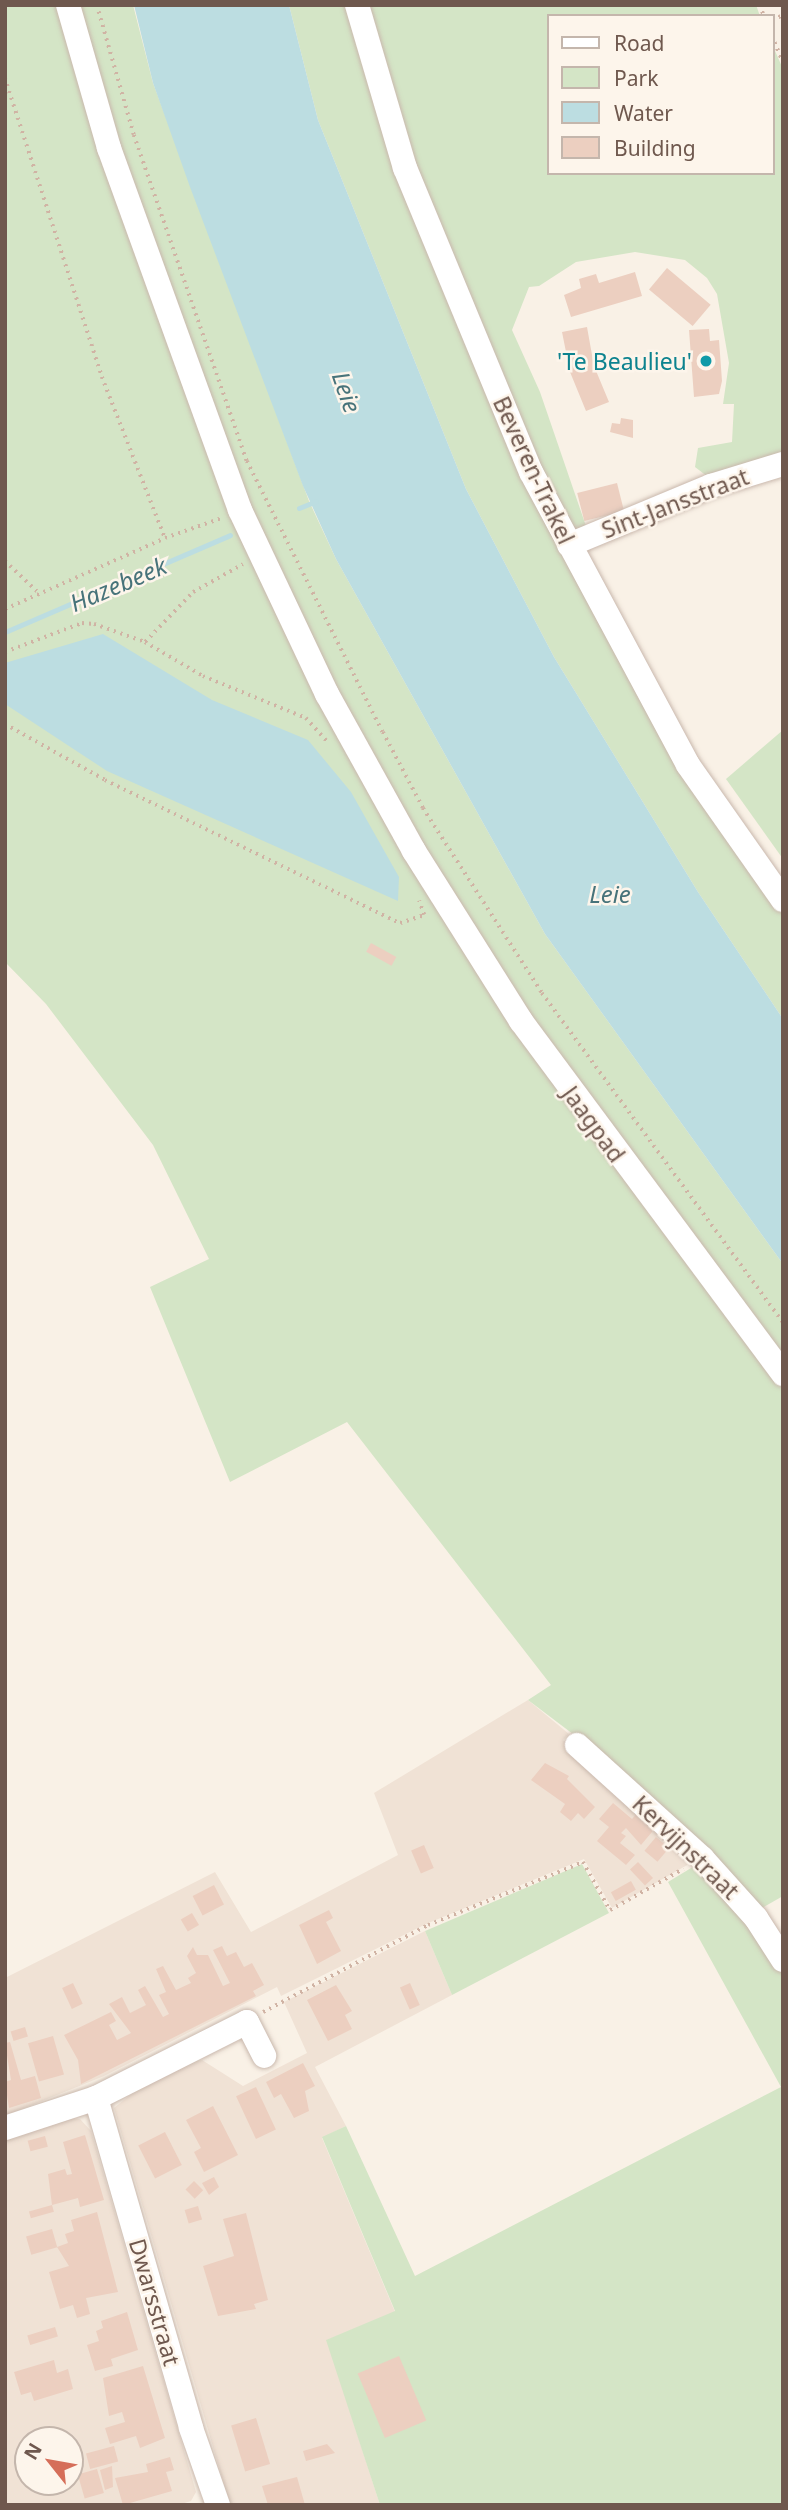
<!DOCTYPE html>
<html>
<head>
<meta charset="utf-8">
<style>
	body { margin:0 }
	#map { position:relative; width:788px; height:2510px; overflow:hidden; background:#f9f1e6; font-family:"Noto Sans",sans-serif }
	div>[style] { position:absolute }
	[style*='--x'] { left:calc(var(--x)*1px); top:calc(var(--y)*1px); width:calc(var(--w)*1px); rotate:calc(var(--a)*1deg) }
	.residential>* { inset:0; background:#f0e2d5 }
	.green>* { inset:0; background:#d4e5c6 }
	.water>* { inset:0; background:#bcdde1 }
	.stream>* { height:5px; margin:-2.5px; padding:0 2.5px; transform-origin:2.5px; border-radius:2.5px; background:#bcdde1 }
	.building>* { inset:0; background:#eccfc0; transform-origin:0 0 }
	.path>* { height:3.5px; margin-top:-1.75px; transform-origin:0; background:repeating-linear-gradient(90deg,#d0b3a4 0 2px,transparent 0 7px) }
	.roads { filter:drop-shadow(0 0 2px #c9b8ad) drop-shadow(0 0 2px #c9b8ad) }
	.minor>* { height:24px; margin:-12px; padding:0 12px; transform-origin:12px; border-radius:12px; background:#fff }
	.dots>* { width:19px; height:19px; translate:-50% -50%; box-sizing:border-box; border:4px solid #fdf5eb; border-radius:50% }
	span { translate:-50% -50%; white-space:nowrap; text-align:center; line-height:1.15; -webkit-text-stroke:5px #fdf5eb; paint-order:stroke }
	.culture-label { font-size:23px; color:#0d838f }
	.right { translate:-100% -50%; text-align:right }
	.street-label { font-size:23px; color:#6f584e }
	.water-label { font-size:24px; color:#47737a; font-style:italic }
	.frame { position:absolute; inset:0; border:7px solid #6f584e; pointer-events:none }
	.legend { position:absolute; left:547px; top:14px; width:228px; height:161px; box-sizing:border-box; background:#fdf5eb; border:2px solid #c4b6ac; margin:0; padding:9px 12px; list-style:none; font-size:21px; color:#6f584e }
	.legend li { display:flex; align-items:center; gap:14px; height:35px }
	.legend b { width:35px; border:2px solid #c4b6ac }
	.north { position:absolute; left:14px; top:2426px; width:70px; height:70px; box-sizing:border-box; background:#fdf5eb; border:2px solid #c4b6ac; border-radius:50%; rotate:301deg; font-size:19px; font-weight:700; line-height:28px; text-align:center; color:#6f584e }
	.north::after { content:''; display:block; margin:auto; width:24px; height:32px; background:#d56e59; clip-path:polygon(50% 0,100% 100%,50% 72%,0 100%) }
</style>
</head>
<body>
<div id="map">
	<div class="residential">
		<div style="clip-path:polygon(528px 1700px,569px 1734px,563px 1740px,696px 1860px,612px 1908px,584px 1859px,426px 1924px,281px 1996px,277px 1987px,104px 2076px,5px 2116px,5px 1978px,215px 1872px,251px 1932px,398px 1855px,374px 1793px)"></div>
		<div style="clip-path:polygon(425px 1931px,452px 1995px,315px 2067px,346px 2126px,322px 2138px,395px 2312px,327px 2340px,380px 2505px,230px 2505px,114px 2108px,140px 2087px,185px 2063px,202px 2060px,243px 2086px,307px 2053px,284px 2002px)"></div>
		<div style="clip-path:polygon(evenodd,70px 2118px,80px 2119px,91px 2131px,196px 2492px,191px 2501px,178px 2505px,5px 2505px,5px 2136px,70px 2118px,28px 2440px,70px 2440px,70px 2482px,28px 2482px,28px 2440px)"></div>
	</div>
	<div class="green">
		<div style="clip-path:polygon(5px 5px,133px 5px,153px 83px,309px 501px,336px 559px,545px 934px,783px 1264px,783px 1896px,757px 1911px,602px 1756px,528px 1700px,551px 1685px,347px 1422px,230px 1482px,150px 1287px,209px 1259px,153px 1145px,46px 1004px,5px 962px)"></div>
		<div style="clip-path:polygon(289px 5px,756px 5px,760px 16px,548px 16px,548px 173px,772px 173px,772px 44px,783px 69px,783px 457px,712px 480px,695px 467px,698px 448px,732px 442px,734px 404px,723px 404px,729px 363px,717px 294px,707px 278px,685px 260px,635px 252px,576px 262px,539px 286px,529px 287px,512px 330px,540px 392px,587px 529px,563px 550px,710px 810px,783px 915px,783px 1019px,698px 892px,554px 657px,466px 489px,318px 120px)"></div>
		<div style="clip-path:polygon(783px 730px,783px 859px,726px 779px)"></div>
		<div style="clip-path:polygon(701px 1862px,783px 1972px,783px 2505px,380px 2505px,326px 2340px,395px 2311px,322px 2137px,346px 2126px,415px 2276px,781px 2087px,668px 1882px)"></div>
		<div style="clip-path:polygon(582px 1864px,609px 1913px,452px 1995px,425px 1931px)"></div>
	</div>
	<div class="water">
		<div style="clip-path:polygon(134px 5px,289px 5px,318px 120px,466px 489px,554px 657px,698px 892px,783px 1019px,783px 1264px,545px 934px,336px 559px,303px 486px,190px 187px,153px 83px)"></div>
		<div style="clip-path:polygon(103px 634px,212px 700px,308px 740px,351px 792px,399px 877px,398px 901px,107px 771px,5px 704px,5px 663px)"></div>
	</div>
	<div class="stream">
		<div style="--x:299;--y:508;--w:18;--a:-22"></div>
		<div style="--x:5;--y:632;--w:245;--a:-23.3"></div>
	</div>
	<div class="building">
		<div style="left:667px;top:268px;width:57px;height:28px;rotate:40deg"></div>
		<div style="clip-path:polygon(635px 272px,642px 296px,571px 317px,564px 295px,581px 288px,579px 279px,596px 274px,599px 283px)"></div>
		<div style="clip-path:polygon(587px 327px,594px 366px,609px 402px,586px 411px,570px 372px,562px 332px)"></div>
		<div style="clip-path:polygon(709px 329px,710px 341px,719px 340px,722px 381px,719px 394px,694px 397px,689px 330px)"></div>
		<div style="clip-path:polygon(621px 418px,633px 420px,633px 438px,610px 432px,612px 423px,620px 424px)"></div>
		<div style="left:617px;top:483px;width:29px;height:41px;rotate:76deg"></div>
		<div style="left:371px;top:943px;width:29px;height:10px;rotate:29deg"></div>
		<div style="clip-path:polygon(545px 1763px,569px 1776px,567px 1779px,595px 1807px,584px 1819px,578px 1813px,571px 1821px,560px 1812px,565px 1804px,531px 1780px)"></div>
		<div style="clip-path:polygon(613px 1803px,632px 1819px,639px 1811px,657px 1826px,641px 1845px,626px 1828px,621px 1833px,626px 1836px,620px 1843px,635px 1855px,626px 1865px,597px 1841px,609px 1827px,599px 1819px)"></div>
		<div style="left:656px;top:1837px;width:17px;height:18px;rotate:40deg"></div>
		<div style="left:424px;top:1845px;width:25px;height:14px;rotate:67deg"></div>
		<div style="left:638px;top:1862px;width:22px;height:11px;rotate:47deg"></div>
		<div style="left:631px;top:1881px;width:10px;height:23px;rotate:61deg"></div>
		<div style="left:214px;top:1885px;width:22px;height:24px;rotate:63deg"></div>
		<div style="clip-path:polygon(329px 1910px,333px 1918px,326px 1922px,341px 1951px,317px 1964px,299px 1925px)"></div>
		<div style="left:192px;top:1913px;width:14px;height:13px;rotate:60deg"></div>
		<div style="clip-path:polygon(222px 1946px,227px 1956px,236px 1952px,244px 1967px,252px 1963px,264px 1985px,253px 1991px,256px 1996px,81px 2084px,78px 2060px,64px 2035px,111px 2012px,116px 2021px,109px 2025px,117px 2040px,131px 2033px,109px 2004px,122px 1997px,130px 2013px,146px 2005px,138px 1990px,145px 1986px,163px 2017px,169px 2014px,159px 1995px,166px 1992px,156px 1969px,163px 1966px,176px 1990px,191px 1983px,188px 1978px,196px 1973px,187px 1956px,193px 1947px,197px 1955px,208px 1955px,223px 1986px,230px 1983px,213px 1950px)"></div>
		<div style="left:73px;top:1983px;width:23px;height:12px;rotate:65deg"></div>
		<div style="left:410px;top:1983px;width:24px;height:11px;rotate:66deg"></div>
		<div style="clip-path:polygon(336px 1985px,352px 2011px,345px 2015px,352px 2029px,328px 2041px,307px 2000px)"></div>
		<div style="left:25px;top:2027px;width:10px;height:15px;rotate:73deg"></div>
		<div style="left:53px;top:2036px;width:40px;height:26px;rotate:74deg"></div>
		<div style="clip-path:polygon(10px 2042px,21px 2080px,35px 2076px,41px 2098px,9px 2108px,5px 2082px,11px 2080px,5px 2043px)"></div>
		<div style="clip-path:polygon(303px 2063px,315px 2086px,305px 2091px,309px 2111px,294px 2118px,281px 2094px,274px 2098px,266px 2082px)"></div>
		<div style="left:256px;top:2087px;width:47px;height:22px;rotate:65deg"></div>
		<div style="clip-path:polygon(213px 2106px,238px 2155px,204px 2172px,194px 2152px,201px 2148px,186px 2120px)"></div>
		<div style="left:165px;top:2132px;width:37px;height:30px;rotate:63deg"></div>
		<div style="clip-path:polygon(85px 2135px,104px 2200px,80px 2207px,78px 2198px,52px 2205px,48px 2174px,65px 2169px,67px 2175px,72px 2174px,63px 2142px)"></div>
		<div style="left:45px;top:2136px;width:11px;height:18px;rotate:75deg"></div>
		<div style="clip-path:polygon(214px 2177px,219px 2187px,209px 2195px,202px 2183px)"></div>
		<div style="left:194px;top:2181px;width:13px;height:12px;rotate:45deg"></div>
		<div style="left:52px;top:2205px;width:7px;height:24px;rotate:74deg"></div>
		<div style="left:198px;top:2206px;width:14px;height:14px;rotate:73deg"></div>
		<div style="clip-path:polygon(97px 2212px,118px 2292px,86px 2298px,90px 2314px,77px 2318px,73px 2305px,60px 2309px,49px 2272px,69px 2266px,57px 2247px,68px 2243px,65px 2234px,74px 2231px,71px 2220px)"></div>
		<div style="clip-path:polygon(246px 2213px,268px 2300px,254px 2304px,256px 2309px,218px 2316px,203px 2266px,234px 2256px,223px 2219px)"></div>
		<div style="left:52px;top:2229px;width:19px;height:27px;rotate:74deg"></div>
		<div style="clip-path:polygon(127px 2312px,138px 2350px,111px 2359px,113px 2366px,95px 2371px,87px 2345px,99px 2341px,96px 2331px,103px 2328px,101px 2321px)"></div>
		<div style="left:55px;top:2327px;width:10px;height:29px;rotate:73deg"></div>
		<div style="left:399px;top:2356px;width:70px;height:45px;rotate:67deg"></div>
		<div style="clip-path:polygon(54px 2360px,57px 2373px,68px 2369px,73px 2389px,34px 2401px,31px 2392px,21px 2395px,14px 2372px)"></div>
		<div style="clip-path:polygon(143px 2366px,165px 2438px,140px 2448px,136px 2436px,110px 2444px,105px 2428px,125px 2422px,122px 2412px,109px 2416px,103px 2378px)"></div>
		<div style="left:256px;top:2418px;width:48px;height:26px;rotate:73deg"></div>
		<div style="clip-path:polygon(327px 2444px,335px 2453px,306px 2461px,303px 2451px)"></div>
		<div style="left:114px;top:2446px;width:16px;height:29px;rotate:75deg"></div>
		<div style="clip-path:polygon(170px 2457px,174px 2470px,166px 2472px,172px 2491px,123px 2505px,115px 2478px,148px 2472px,146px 2464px)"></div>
		<div style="clip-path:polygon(112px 2466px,113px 2487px,105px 2490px,100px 2470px)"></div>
		<div style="left:97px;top:2469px;width:25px;height:20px;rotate:74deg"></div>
		<div style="clip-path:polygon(297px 2477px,305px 2505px,268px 2505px,262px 2486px)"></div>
	</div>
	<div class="path">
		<div style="--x:97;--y:5;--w:135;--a:74.1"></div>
		<div style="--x:134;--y:135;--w:345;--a:70.9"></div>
		<div style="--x:247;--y:461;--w:303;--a:63.4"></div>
		<div style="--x:383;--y:732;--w:86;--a:62.2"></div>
		<div style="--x:423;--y:808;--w:220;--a:57.2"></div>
		<div style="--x:542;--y:993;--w:408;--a:53.8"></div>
		<div style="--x:760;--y:5;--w:12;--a:70"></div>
		<div style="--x:772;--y:20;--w:12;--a:-24"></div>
		<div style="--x:772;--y:36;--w:28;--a:67"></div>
		<div style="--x:5;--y:78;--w:314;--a:72"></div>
		<div style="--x:102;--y:377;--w:173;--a:68.6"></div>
		<div style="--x:5;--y:561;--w:48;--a:43.3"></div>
		<div style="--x:5;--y:609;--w:175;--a:-23.9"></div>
		<div style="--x:165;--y:538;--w:60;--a:-19.3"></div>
		<div style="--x:145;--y:642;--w:69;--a:-46.2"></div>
		<div style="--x:193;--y:592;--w:57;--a:-29.2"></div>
		<div style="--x:5;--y:652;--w:82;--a:-20.6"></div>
		<div style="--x:82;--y:623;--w:12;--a:5"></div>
		<div style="--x:94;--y:624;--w:54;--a:19.4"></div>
		<div style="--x:145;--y:642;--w:67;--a:30.4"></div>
		<div style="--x:203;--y:676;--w:111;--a:22.2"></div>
		<div style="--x:306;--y:718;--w:31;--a:48"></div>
		<div style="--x:5;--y:724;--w:115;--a:29.2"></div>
		<div style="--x:105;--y:780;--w:328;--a:25.9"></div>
		<div style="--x:400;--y:923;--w:25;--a:-18"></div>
		<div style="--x:424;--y:915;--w:15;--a:-110"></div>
		<div style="--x:263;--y:2012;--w:187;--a:-27.8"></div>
		<div style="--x:428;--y:1925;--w:167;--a:-22.1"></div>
		<div style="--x:583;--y:1862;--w:55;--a:60.6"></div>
		<div style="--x:610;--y:1910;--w:84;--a:-29.3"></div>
	</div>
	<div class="roads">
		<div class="minor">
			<div style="--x:68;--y:5;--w:149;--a:74"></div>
			<div style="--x:109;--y:148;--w:385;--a:70.1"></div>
			<div style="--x:240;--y:510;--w:204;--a:64.7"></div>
			<div style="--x:327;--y:694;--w:179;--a:61"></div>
			<div style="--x:414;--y:851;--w:201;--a:57.8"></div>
			<div style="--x:521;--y:1021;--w:440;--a:53.4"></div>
			<div style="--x:357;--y:5;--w:170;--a:73.6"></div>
			<div style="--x:405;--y:168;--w:329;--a:67.5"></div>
			<div style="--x:531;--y:472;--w:332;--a:61.8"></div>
			<div style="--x:688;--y:765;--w:165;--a:54.9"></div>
			<div style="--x:569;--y:545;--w:154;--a:-22.6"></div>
			<div style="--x:711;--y:486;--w:75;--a:-17"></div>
			<div style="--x:577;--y:1745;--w:169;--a:42.1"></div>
			<div style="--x:702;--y:1858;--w:81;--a:48"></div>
			<div style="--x:756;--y:1918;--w:50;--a:57.3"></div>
			<div style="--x:96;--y:2098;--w:343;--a:73.9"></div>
			<div style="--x:191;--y:2428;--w:82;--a:70.7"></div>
			<div style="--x:5;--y:2128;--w:96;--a:-18.2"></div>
			<div style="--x:96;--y:2098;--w:169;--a:-26.7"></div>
			<div style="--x:247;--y:2022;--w:38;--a:63"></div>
		</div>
	</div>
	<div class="dots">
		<div style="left:706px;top:361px;background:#0f9aa8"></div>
	</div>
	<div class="culture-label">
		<span class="right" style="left:692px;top:361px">'Te Beaulieu'</span>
	</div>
	<div class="street-label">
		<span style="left:534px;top:470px;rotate:65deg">Beveren-Trakel</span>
		<span style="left:675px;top:503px;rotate:-21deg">Sint-Jansstraat</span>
		<span style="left:594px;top:1124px;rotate:54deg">Jaagpad</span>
		<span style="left:686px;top:1847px;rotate:44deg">Kervijnstraat</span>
		<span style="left:155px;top:2302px;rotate:74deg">Dwarsstraat</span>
	</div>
	<div class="water-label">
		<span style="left:347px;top:392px;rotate:71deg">Leie</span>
		<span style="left:118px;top:584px;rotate:-23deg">Hazebeek</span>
		<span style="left:610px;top:894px">Leie</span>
	</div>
	<div class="frame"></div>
	<ul class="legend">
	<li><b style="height:9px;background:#fff"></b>Road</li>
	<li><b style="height:19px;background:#d4e5c6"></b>Park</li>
	<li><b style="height:19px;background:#bcdde1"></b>Water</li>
	<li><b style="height:19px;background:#eccfc0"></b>Building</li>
	</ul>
	<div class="north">N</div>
</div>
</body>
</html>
